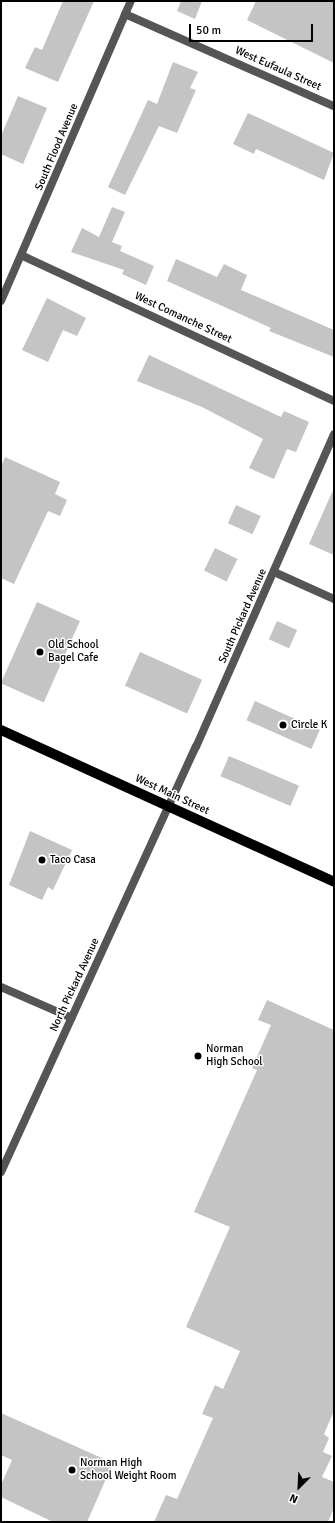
<!DOCTYPE html>
<html>
<head>
<meta charset="utf-8">
<style>
	body { margin:0 }
	#map { position:relative; width:335px; height:1523px; overflow:hidden; background:#fff; font-family:Signika,sans-serif }
	div>[style] { position:absolute }
	[style*='--x'] { left:calc(var(--x)*1px); top:calc(var(--y)*1px); width:calc(var(--w)*1px); rotate:calc(var(--a)*1deg) }
	.building>* { inset:0; background:#c4c4c4; transform-origin:0 0 }
	.minor>* { height:8px; margin:-4px; padding:0 4px; transform-origin:4px; border-radius:4px; background:#555 }
	.tertiary>* { height:8px; margin:-4px; padding:0 4px; transform-origin:4px; border-radius:4px; background:#555 }
	.primary>* { height:10px; margin:-5px; padding:0 5px; transform-origin:5px; border-radius:5px; background:#000 }
	.dots>* { width:11px; height:11px; translate:-50% -50%; box-sizing:border-box; border:2px solid #fff; border-radius:50% }
	span { translate:-50% -50%; white-space:nowrap; text-align:center; line-height:1.15; -webkit-text-stroke:3px #fff; paint-order:stroke }
	.street-label { font-size:11px; color:#000 }
	.poi-label { font-size:11px; color:#000 }
	.left { translate:0 -50%; text-align:left }
	.frame { position:absolute; inset:0; border:2px solid #000; pointer-events:none }
	.north { position:absolute; left:279px; top:1467px; width:40px; height:40px; -webkit-text-stroke:3px #fff; paint-order:stroke; rotate:204deg; font-size:11px; font-weight:700; line-height:16px; text-align:center; color:#000 }
	.north::after { content:''; display:block; margin:auto; width:14px; height:18px; background:#000; clip-path:polygon(50% 0,100% 100%,50% 72%,0 100%) }
	.scale { position:absolute; left:189px; top:24px; width:124px; height:18px; box-sizing:border-box; border:2px solid #000; border-top:0; padding-left:5px; font-size:12px; line-height:14px; white-space:nowrap; color:#000; -webkit-text-stroke:3px #fff; paint-order:stroke }
</style>
</head>
<body>
<div id="map">
	<div class="building">
		<div style="clip-path:polygon(63px 1px,94px 1px,58px 82px,25px 68px,35px 47px,42px 50px)"></div>
		<div style="clip-path:polygon(181px 1px,202px 1px,195px 19px,177px 11px)"></div>
		<div style="clip-path:polygon(256px 1px,334px 1px,334px 63px,247px 20px)"></div>
		<div style="clip-path:polygon(173px 62px,198px 72px,190px 88px,196px 90px,177px 133px,159px 126px,125px 195px,108px 187px,148px 100px,157px 104px)"></div>
		<div style="clip-path:polygon(18px 96px,47px 108px,23px 164px,1px 154px,1px 136px)"></div>
		<div style="clip-path:polygon(248px 113px,334px 153px,324px 180px,256px 149px,254px 154px,233px 144px)"></div>
		<div style="clip-path:polygon(112px 207px,125px 212px,112px 242px,122px 246px,120px 251px,154px 266px,146px 285px,122px 274px,124px 270px,71px 252px,82px 228px,99px 237px)"></div>
		<div style="clip-path:polygon(176px 259px,217px 277px,224px 264px,247px 275px,241px 290px,334px 330px,334px 357px,269px 331px,271px 328px,167px 281px)"></div>
		<div style="clip-path:polygon(47px 298px,86px 318px,77px 336px,63px 330px,48px 362px,22px 350px)"></div>
		<div style="clip-path:polygon(149px 355px,281px 417px,284px 411px,309px 422px,296px 452px,287px 449px,274px 479px,249px 468px,263px 439px,202px 407px,137px 381px)"></div>
		<div style="clip-path:polygon(5px 457px,60px 482px,55px 494px,67px 500px,60px 516px,48px 511px,14px 584px,1px 578px,1px 467px)"></div>
		<div style="clip-path:polygon(334px 488px,334px 555px,309px 544px)"></div>
		<div style="left:236px;top:505px;width:27px;height:20px;rotate:24deg"></div>
		<div style="left:215px;top:548px;width:25px;height:25px;rotate:26deg"></div>
		<div style="left:37px;top:602px;width:47px;height:89px;rotate:24deg"></div>
		<div style="left:277px;top:621px;width:22px;height:20px;rotate:24deg"></div>
		<div style="left:140px;top:652px;width:68px;height:37px;rotate:24deg"></div>
		<div style="left:255px;top:701px;width:71px;height:21px;rotate:24deg"></div>
		<div style="left:229px;top:756px;width:76px;height:22px;rotate:23deg"></div>
		<div style="clip-path:polygon(30px 831px,72px 850px,53px 890px,48px 887px,42px 900px,9px 885px)"></div>
		<div style="clip-path:polygon(267px 1000px,334px 1030px,334px 1411px,324px 1434px,329px 1438px,323px 1452px,332px 1456px,322px 1477px,334px 1482px,334px 1508px,328px 1522px,154px 1522px,166px 1495px,177px 1499px,213px 1418px,202px 1414px,215px 1385px,223px 1389px,240px 1351px,186px 1327px,230px 1227px,194px 1212px,257px 1070px,252px 1068px,271px 1025px,258px 1020px)"></div>
		<div style="clip-path:polygon(1px 1413px,113px 1463px,87px 1522px,53px 1522px,1px 1497px,1px 1485px,12px 1460px,1px 1455px)"></div>
	</div>
	<div class="minor">
		<div style="--x:125;--y:14;--w:228;--a:23.8"></div>
		<div style="--x:23;--y:256;--w:343;--a:25"></div>
		<div style="--x:274;--y:572;--w:66;--a:24.2"></div>
		<div style="--x:1;--y:1172;--w:468;--a:-65.4"></div>
		<div style="--x:196;--y:747;--w:342;--a:-66.2"></div>
	</div>
	<div class="tertiary">
		<div style="--x:1;--y:301;--w:327;--a:-66.6"></div>
		<div style="--x:1;--y:987;--w:77;--a:23.6"></div>
	</div>
	<div class="primary">
		<div style="--x:1;--y:730;--w:366;--a:24.5"></div>
	</div>
	<div class="dots">
		<div style="left:40px;top:652px;background:#000"></div>
		<div style="left:283px;top:725px;background:#000"></div>
		<div style="left:42px;top:860px;background:#000"></div>
		<div style="left:198px;top:1056px;background:#000"></div>
		<div style="left:72px;top:1470px;background:#000"></div>
	</div>
	<div class="street-label">
		<span style="left:278px;top:69px;rotate:24deg">West Eufaula Street</span>
		<span style="left:57px;top:147px;rotate:-67deg">South Flood Avenue</span>
		<span style="left:183px;top:318px;rotate:25deg">West Comanche Street</span>
		<span style="left:243px;top:616px;rotate:-66deg">South Pickard Avenue</span>
		<span style="left:172px;top:795px;rotate:25deg">West Main Street</span>
		<span style="left:75px;top:985px;rotate:-65deg">North Pickard Avenue</span>
	</div>
	<div class="poi-label">
		<span class="left" style="left:48px;top:652px">Old School<br>Bagel Cafe</span>
		<span class="left" style="left:291px;top:725px">Circle K</span>
		<span class="left" style="left:50px;top:860px">Taco Casa</span>
		<span class="left" style="left:206px;top:1056px">Norman<br>High School</span>
		<span class="left" style="left:80px;top:1470px">Norman High<br>School Weight Room</span>
	</div>
	<div class="frame"></div>
	<div class="north">N</div>
	<div class="scale">50 m</div>
</div>
</body>
</html>
